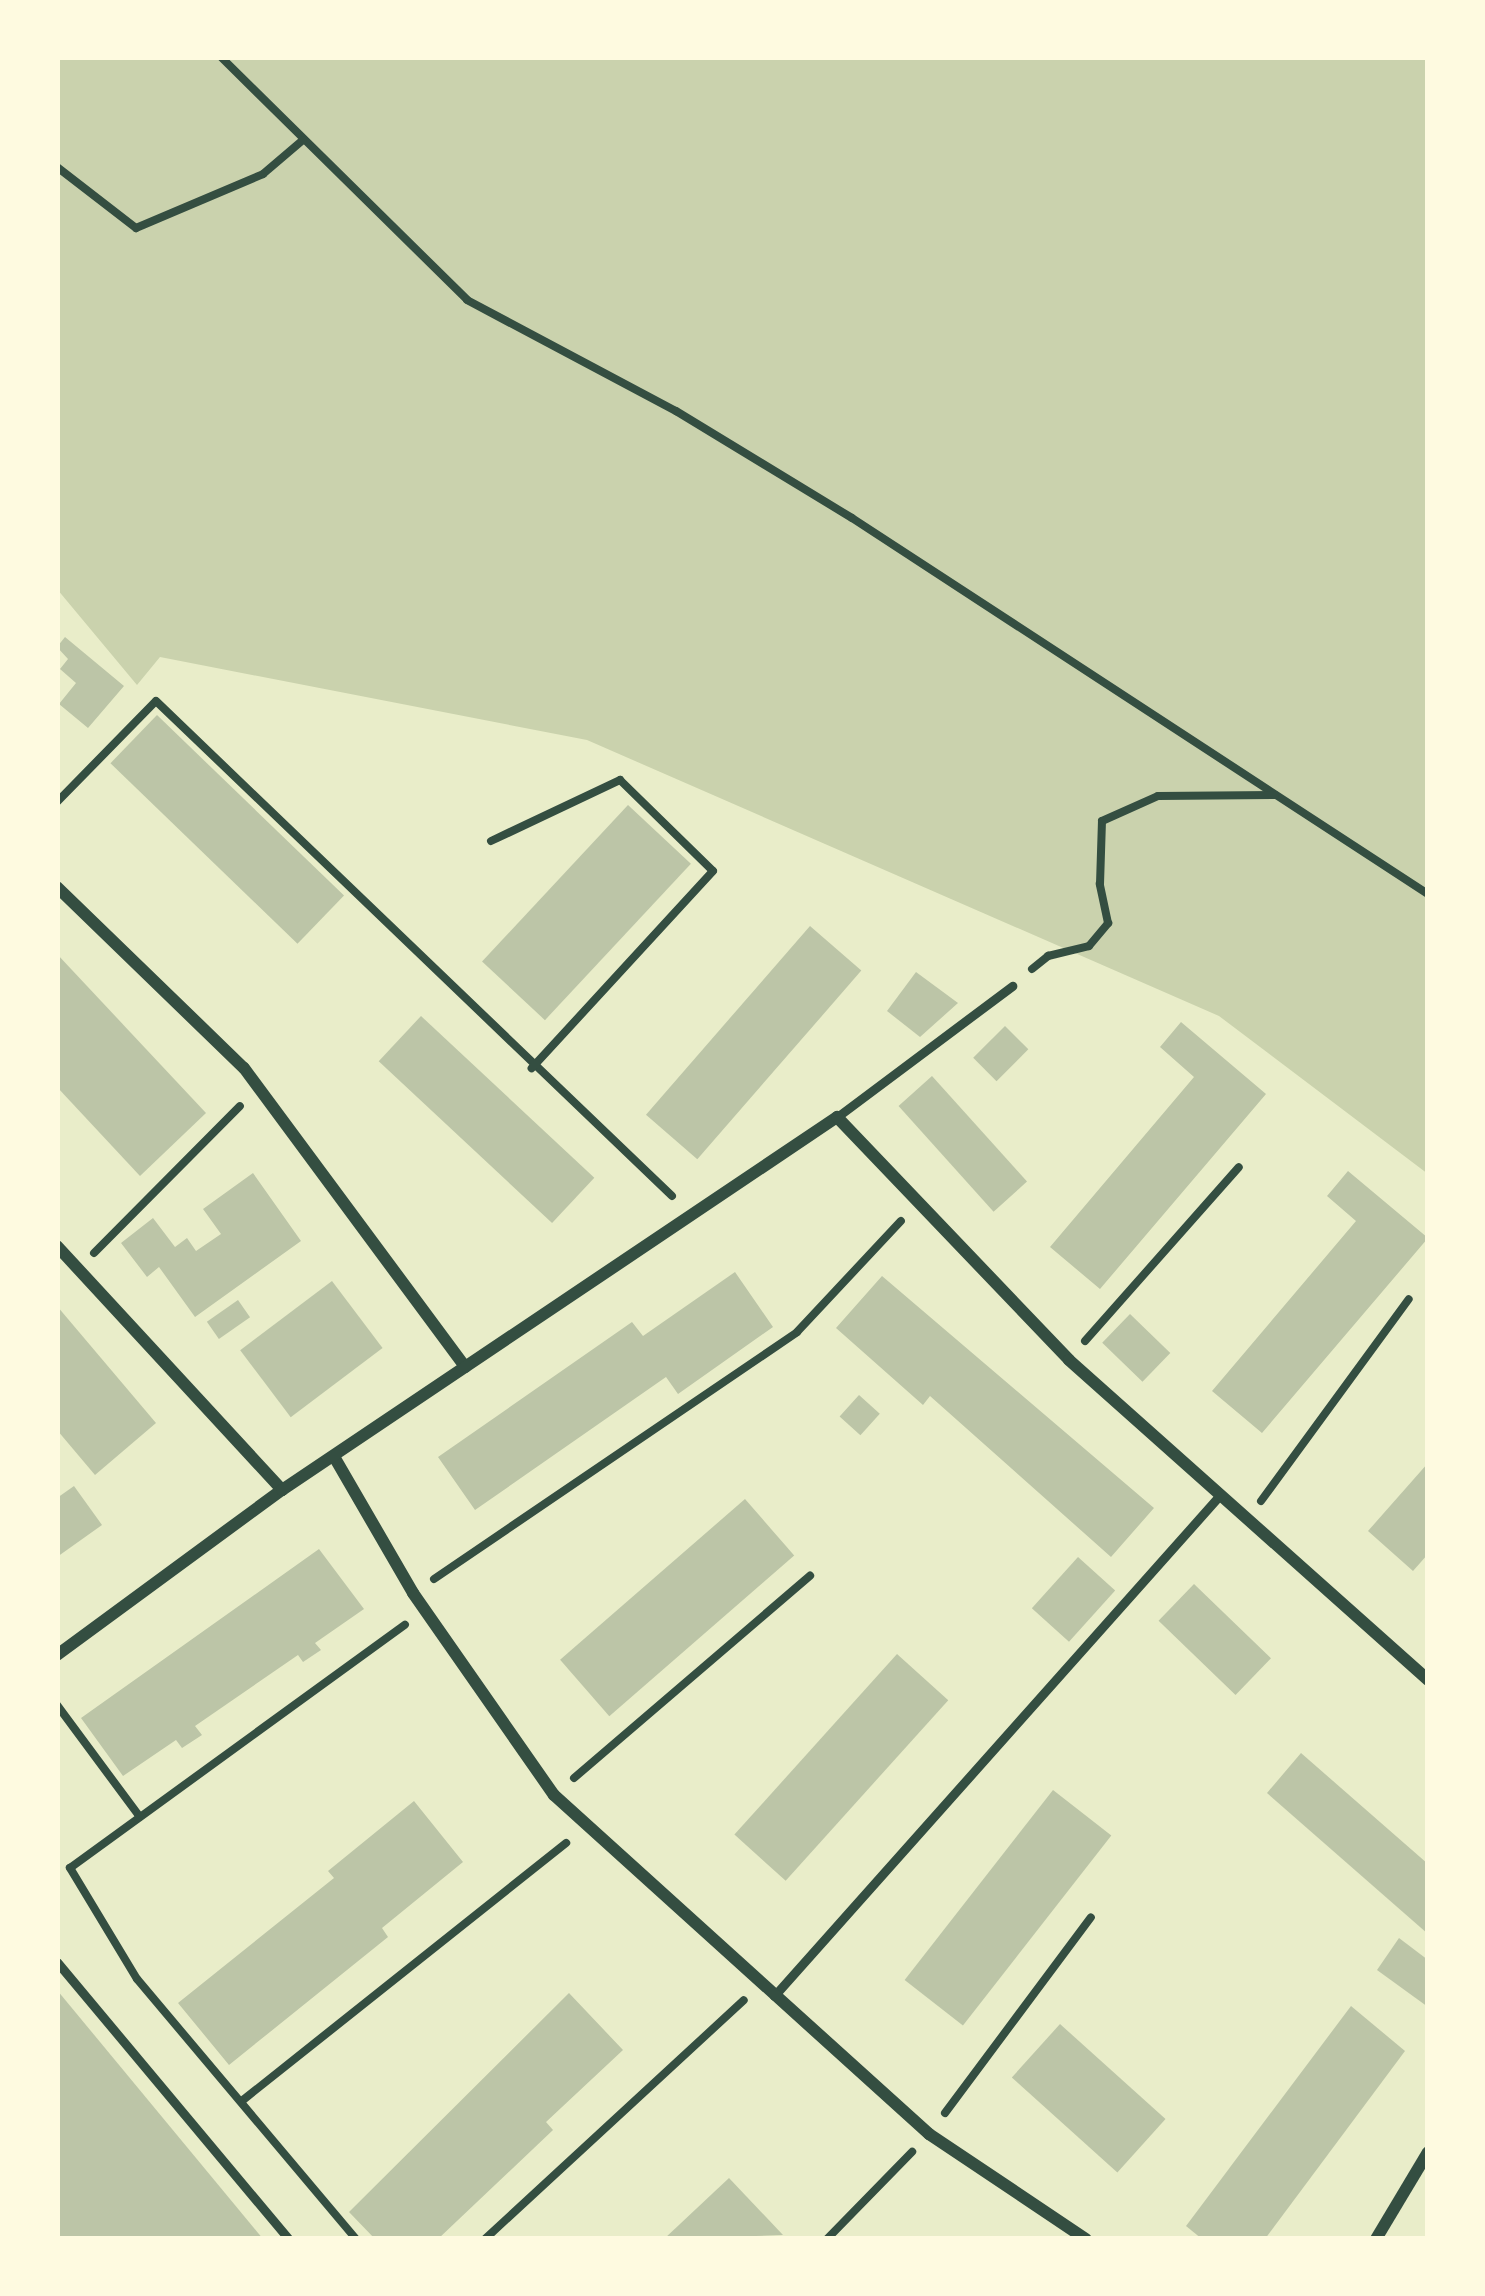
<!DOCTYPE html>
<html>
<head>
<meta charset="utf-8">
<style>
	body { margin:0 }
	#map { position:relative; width:1485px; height:2296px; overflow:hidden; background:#e9edc9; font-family:Jost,sans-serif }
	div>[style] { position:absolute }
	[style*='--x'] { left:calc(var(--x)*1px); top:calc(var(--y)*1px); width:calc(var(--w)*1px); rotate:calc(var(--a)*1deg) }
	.green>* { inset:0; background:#cad2ad }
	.building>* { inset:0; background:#bcc5a7; transform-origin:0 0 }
	.path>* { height:8px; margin:-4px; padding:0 4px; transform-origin:4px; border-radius:4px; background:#344e41 }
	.service>* { height:9px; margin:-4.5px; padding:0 4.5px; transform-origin:4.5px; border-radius:4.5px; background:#344e41 }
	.minor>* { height:12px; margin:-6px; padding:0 6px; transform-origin:6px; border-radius:6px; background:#344e41 }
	span { translate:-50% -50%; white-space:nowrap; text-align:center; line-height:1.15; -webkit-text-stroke:12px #fefae0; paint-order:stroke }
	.frame { position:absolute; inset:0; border:60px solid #fefae0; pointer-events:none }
</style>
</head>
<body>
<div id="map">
	<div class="green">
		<div style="clip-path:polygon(57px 57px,1428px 57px,1428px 1174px,1219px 1016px,587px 740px,160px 657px,137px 685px,57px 589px)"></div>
	</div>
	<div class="building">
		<div style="clip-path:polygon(65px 637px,124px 686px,88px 728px,59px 704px,76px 683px,60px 669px,68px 659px,57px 647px)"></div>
		<div style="left:157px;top:715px;width:260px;height:67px;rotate:44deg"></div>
		<div style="left:628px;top:805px;width:86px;height:214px;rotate:43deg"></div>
		<div style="left:810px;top:926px;width:68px;height:250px;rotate:41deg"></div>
		<div style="clip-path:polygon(57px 954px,206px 1113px,140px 1176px,57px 1087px)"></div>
		<div style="clip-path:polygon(916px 972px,958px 1003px,920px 1037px,887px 1011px)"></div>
		<div style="left:421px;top:1016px;width:237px;height:62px;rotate:43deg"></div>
		<div style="clip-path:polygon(1181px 1022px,1266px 1094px,1100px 1289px,1050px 1247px,1194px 1077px,1160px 1047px)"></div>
		<div style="left:1005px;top:1026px;width:33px;height:45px;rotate:45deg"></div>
		<div style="left:932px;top:1076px;width:142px;height:45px;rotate:48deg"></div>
		<div style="clip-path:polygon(1348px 1171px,1428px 1238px,1262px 1433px,1212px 1391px,1356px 1221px,1327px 1196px)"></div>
		<div style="clip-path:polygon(253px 1173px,301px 1241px,195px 1317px,159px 1267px,147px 1277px,121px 1243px,153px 1218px,175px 1247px,187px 1238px,196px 1251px,221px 1234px,203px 1209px)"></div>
		<div style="clip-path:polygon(735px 1272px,773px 1327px,678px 1394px,666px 1377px,475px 1510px,438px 1457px,632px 1322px,643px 1336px)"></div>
		<div style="clip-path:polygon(882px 1276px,1154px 1508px,1111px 1557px,930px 1396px,923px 1405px,836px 1328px)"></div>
		<div style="left:332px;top:1281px;width:84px;height:115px;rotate:53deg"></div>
		<div style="left:238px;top:1300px;width:21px;height:38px;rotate:55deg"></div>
		<div style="clip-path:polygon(57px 1306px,156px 1423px,95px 1475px,57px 1430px)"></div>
		<div style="left:1130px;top:1314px;width:56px;height:40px;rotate:44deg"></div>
		<div style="left:859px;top:1395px;width:28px;height:29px;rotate:42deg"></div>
		<div style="clip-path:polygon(1428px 1463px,1428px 1554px,1413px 1571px,1368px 1531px)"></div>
		<div style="clip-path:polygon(74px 1486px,102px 1525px,57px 1557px,57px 1498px)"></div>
		<div style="left:745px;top:1499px;width:75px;height:245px;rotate:49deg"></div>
		<div style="clip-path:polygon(319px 1549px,364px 1609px,315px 1643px,321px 1650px,303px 1662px,298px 1655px,195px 1726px,202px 1735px,182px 1748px,176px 1740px,123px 1776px,81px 1718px)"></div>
		<div style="left:1078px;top:1557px;width:50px;height:69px;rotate:42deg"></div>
		<div style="left:1194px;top:1584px;width:107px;height:51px;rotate:44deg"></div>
		<div style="left:897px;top:1654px;width:69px;height:243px;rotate:42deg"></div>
		<div style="clip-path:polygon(1301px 1753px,1428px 1864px,1428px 1934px,1267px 1793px)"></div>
		<div style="left:1053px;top:1790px;width:74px;height:241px;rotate:38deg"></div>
		<div style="clip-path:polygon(414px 1801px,463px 1862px,382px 1928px,388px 1937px,229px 2065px,178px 2003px,334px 1878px,328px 1871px)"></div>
		<div style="clip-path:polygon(1399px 1938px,1428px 1960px,1428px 2007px,1377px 1970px)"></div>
		<div style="clip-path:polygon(57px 1990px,263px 2239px,57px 2239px)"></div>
		<div style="clip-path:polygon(569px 1993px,623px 2050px,546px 2122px,553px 2130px,438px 2239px,375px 2239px,349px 2212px)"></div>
		<div style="clip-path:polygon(1351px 2006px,1405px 2051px,1265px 2239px,1202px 2239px,1186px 2226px)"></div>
		<div style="left:1060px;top:2024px;width:142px;height:72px;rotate:42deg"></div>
		<div style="clip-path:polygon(729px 2178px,783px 2235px,664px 2239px)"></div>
	</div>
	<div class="path">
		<div style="--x:221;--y:57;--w:346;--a:44.6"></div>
		<div style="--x:467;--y:300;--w:237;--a:28"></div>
		<div style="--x:676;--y:411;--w:206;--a:31.3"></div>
		<div style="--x:852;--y:518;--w:688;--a:33.14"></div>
		<div style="--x:57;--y:167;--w:100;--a:37.7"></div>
		<div style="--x:136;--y:228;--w:138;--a:-23"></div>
		<div style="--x:263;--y:174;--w:52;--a:-40.4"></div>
		<div style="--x:57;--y:802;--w:141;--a:-45.6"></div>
		<div style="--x:156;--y:701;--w:715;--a:43.81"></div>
		<div style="--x:491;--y:841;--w:143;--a:-25.3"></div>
		<div style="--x:620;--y:780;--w:130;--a:44.4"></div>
		<div style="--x:713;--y:871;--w:268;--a:132.6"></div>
		<div style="--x:1032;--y:969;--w:21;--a:-39"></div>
		<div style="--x:1048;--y:956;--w:42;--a:-13.7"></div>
		<div style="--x:1089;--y:946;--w:30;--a:-50"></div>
		<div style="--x:1108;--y:923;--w:40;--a:-102"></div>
		<div style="--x:1100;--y:884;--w:63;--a:-88.2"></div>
		<div style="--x:1102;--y:821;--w:61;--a:-24.1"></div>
		<div style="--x:1158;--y:796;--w:117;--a:-0.5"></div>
		<div style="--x:94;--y:1253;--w:207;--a:-45.2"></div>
		<div style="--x:1085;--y:1341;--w:232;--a:-48.5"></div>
		<div style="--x:1261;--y:1501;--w:250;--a:-53.8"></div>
		<div style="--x:434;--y:1579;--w:439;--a:-34.2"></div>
		<div style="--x:797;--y:1332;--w:152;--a:-46.9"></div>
		<div style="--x:57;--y:1705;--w:139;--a:53.5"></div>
		<div style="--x:574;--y:1778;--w:311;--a:-40.6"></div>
		<div style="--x:243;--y:2100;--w:413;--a:-38.5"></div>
		<div style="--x:945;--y:2113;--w:244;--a:-53.3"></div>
		<div style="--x:356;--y:2239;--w:340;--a:-130.1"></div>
		<div style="--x:137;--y:1979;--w:130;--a:-121.1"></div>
		<div style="--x:70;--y:1868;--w:414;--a:-36"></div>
		<div style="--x:485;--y:2239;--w:352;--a:-42.7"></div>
		<div style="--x:827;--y:2239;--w:122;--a:-45.7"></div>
	</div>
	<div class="service">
		<div style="--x:837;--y:1117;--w:219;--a:-36.8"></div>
		<div style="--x:57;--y:1962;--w:361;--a:50.1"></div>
		<div style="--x:774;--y:1996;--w:672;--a:-48.32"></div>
	</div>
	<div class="minor">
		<div style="--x:57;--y:887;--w:260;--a:44.1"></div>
		<div style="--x:244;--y:1068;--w:372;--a:53.5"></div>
		<div style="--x:57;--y:1246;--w:332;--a:47.3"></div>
		<div style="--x:336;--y:1460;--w:154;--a:59.9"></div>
		<div style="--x:413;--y:1593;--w:246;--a:55.1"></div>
		<div style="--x:554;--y:1795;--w:506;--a:42.11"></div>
		<div style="--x:929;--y:2134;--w:189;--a:33.8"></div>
		<div style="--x:57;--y:1655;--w:279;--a:-36.3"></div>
		<div style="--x:282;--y:1490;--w:669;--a:-33.9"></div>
		<div style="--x:837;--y:1117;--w:336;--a:46.3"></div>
		<div style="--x:1069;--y:1360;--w:481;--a:41.7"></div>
		<div style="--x:1376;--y:2239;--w:101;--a:-59.1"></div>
	</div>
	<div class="frame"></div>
</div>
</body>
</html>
